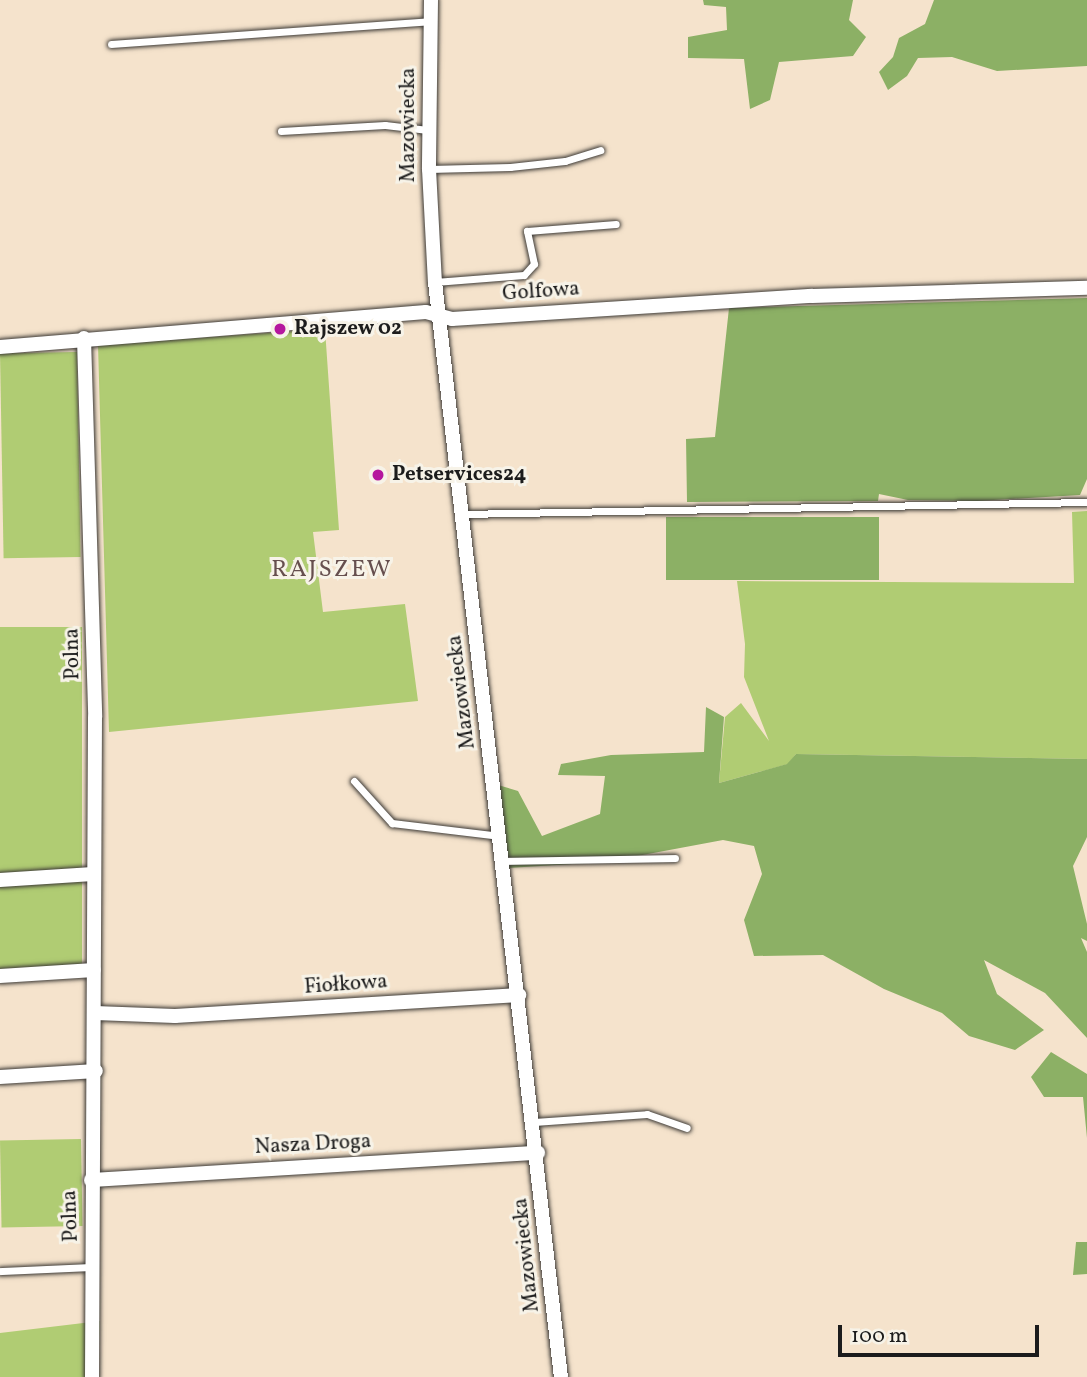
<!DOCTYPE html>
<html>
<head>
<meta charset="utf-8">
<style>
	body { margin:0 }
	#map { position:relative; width:1087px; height:1377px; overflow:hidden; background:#f5e3cc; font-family:Vollkorn,serif }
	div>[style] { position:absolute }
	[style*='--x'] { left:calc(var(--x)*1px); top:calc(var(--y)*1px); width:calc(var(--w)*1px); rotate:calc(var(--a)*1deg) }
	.green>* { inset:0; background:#b0cc73; transform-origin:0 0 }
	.forest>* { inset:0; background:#8cb065; transform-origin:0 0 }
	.roads { filter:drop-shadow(0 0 2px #3d3a36) drop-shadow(0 0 2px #3d3a36) }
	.lane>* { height:7px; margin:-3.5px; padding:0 3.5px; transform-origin:3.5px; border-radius:3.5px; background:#fff }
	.street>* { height:14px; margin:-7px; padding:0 7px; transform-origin:7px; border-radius:7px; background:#fff }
	.dots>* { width:19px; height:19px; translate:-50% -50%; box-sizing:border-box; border:4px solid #f7f3e8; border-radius:50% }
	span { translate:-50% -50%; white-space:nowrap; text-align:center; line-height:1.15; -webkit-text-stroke:6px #f7f3e8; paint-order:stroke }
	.street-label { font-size:21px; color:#1c1c1c }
	.poi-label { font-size:21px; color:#1c1c1c; font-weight:700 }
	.left { translate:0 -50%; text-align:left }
	.quarter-label { font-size:24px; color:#664f4e; letter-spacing:2px }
	.scale { position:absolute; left:838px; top:1325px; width:201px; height:32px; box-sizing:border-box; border:4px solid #1c1c1c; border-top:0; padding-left:9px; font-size:21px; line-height:24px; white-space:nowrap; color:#1c1c1c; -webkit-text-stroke:5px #f7f3e8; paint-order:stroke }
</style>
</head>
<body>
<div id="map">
	<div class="green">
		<div style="clip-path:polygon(325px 329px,339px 530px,313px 532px,323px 612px,405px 604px,418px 701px,109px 732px,98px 345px)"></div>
		<div style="left:77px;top:352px;width:205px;height:77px;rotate:89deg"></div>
		<div style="clip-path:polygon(1087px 511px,1087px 759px,796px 754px,788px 764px,719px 783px,725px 717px,741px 703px,769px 741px,744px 677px,745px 644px,737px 581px,1074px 583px,1072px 512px)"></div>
		<div style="left:82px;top:627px;width:345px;height:82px;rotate:90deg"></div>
		<div style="left:81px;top:1139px;width:87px;height:81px;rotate:89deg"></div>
		<div style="clip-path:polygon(100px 1321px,97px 1377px,0 1377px,0 1333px)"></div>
	</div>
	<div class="forest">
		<div style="clip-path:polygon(703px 0,853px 0,849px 20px,866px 37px,853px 56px,779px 62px,770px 100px,750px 109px,744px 59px,688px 58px,688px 37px,727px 30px,726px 7px,704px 5px)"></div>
		<div style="clip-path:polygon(934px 0,1087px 0,1087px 66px,997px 71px,952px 57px,918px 58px,907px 76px,888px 90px,879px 72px,893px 57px,899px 38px,925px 24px)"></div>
		<div style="clip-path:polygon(1087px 298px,1087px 479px,1080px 495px,977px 501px,908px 500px,879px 494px,878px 501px,687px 502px,686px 439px,715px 437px,729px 308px)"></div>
		<div style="left:666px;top:517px;width:213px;height:63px"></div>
		<div style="clip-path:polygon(706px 707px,724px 717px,719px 783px,787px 764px,796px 754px,1087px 759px,1087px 837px,1073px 866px,1087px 924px,1087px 941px,1081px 938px,1087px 952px,1087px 1038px,1045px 993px,984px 960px,997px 994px,1044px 1030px,1015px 1050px,969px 1036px,942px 1013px,884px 989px,823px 955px,754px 956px,744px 920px,762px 874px,754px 846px,723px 840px,605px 862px,508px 868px,498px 785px,518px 791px,542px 836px,600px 814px,605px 776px,558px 775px,561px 764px,611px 755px,704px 752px)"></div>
		<div style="clip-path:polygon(1051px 1052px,1087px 1074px,1087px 1138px,1083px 1097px,1044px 1097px,1031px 1077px)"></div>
		<div style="clip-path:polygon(1076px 1242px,1087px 1242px,1087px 1274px,1073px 1275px)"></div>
	</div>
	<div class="roads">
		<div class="lane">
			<div style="--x:111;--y:44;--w:319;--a:-4.1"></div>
			<div style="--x:281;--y:131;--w:104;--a:-3.3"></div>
			<div style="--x:385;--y:125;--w:43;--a:6.6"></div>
			<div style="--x:429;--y:169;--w:81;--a:-1.4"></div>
			<div style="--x:510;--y:167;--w:55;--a:-6.2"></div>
			<div style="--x:565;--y:161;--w:37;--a:-17"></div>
			<div style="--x:435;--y:282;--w:89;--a:-4.5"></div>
			<div style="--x:524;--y:275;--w:15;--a:-48"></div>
			<div style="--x:534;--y:264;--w:34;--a:-102"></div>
			<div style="--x:527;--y:231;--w:89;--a:-4.5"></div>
			<div style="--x:462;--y:514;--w:625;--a:-1.1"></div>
			<div style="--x:354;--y:781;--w:57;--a:47.9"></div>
			<div style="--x:392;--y:823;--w:109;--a:6.9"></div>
			<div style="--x:503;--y:861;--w:172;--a:-1"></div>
			<div style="--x:534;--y:1122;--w:113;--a:-4"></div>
			<div style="--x:647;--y:1114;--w:42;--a:19.3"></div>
			<div style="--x:0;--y:1271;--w:93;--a:-2.5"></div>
		</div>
		<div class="street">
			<div style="--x:431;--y:0;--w:169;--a:90.7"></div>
			<div style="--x:429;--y:169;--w:113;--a:87"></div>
			<div style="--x:435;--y:282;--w:1102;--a:83.44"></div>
			<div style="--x:84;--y:338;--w:379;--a:88.3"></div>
			<div style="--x:95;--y:717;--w:660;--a:90.26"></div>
			<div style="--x:0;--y:347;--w:427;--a:-4.7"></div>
			<div style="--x:426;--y:312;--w:27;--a:15"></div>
			<div style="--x:452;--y:319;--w:361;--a:-3.7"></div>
			<div style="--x:812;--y:296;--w:275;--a:-1.7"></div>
			<div style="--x:0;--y:880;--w:93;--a:-3.7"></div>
			<div style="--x:0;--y:976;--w:94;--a:-3.7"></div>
			<div style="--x:95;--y:1013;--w:80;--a:2.1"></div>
			<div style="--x:175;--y:1016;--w:345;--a:-3.5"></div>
			<div style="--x:0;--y:1077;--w:96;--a:-3.6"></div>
			<div style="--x:91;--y:1180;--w:448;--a:-3.5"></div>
		</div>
	</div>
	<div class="dots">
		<div style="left:280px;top:329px;background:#b5179e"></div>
		<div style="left:378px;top:475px;background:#b5179e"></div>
	</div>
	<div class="street-label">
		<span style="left:409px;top:125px;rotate:-90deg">Mazowiecka</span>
		<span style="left:541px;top:292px;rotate:-4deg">Golfowa</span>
		<span style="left:73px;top:654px;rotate:-91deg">Polna</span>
		<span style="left:462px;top:692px;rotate:-97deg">Mazowiecka</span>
		<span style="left:346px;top:985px;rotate:-4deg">Fiołkowa</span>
		<span style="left:313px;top:1145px;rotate:-3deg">Nasza Droga</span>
		<span style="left:71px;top:1216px;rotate:-92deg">Polna</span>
		<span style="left:527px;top:1255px;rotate:-96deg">Mazowiecka</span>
	</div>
	<div class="poi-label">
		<span class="left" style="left:294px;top:329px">Rajszew 02</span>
		<span class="left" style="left:392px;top:475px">Petservices24</span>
	</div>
	<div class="quarter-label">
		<span style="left:332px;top:571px">RAJSZEW</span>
	</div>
	<div class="scale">100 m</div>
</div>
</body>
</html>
